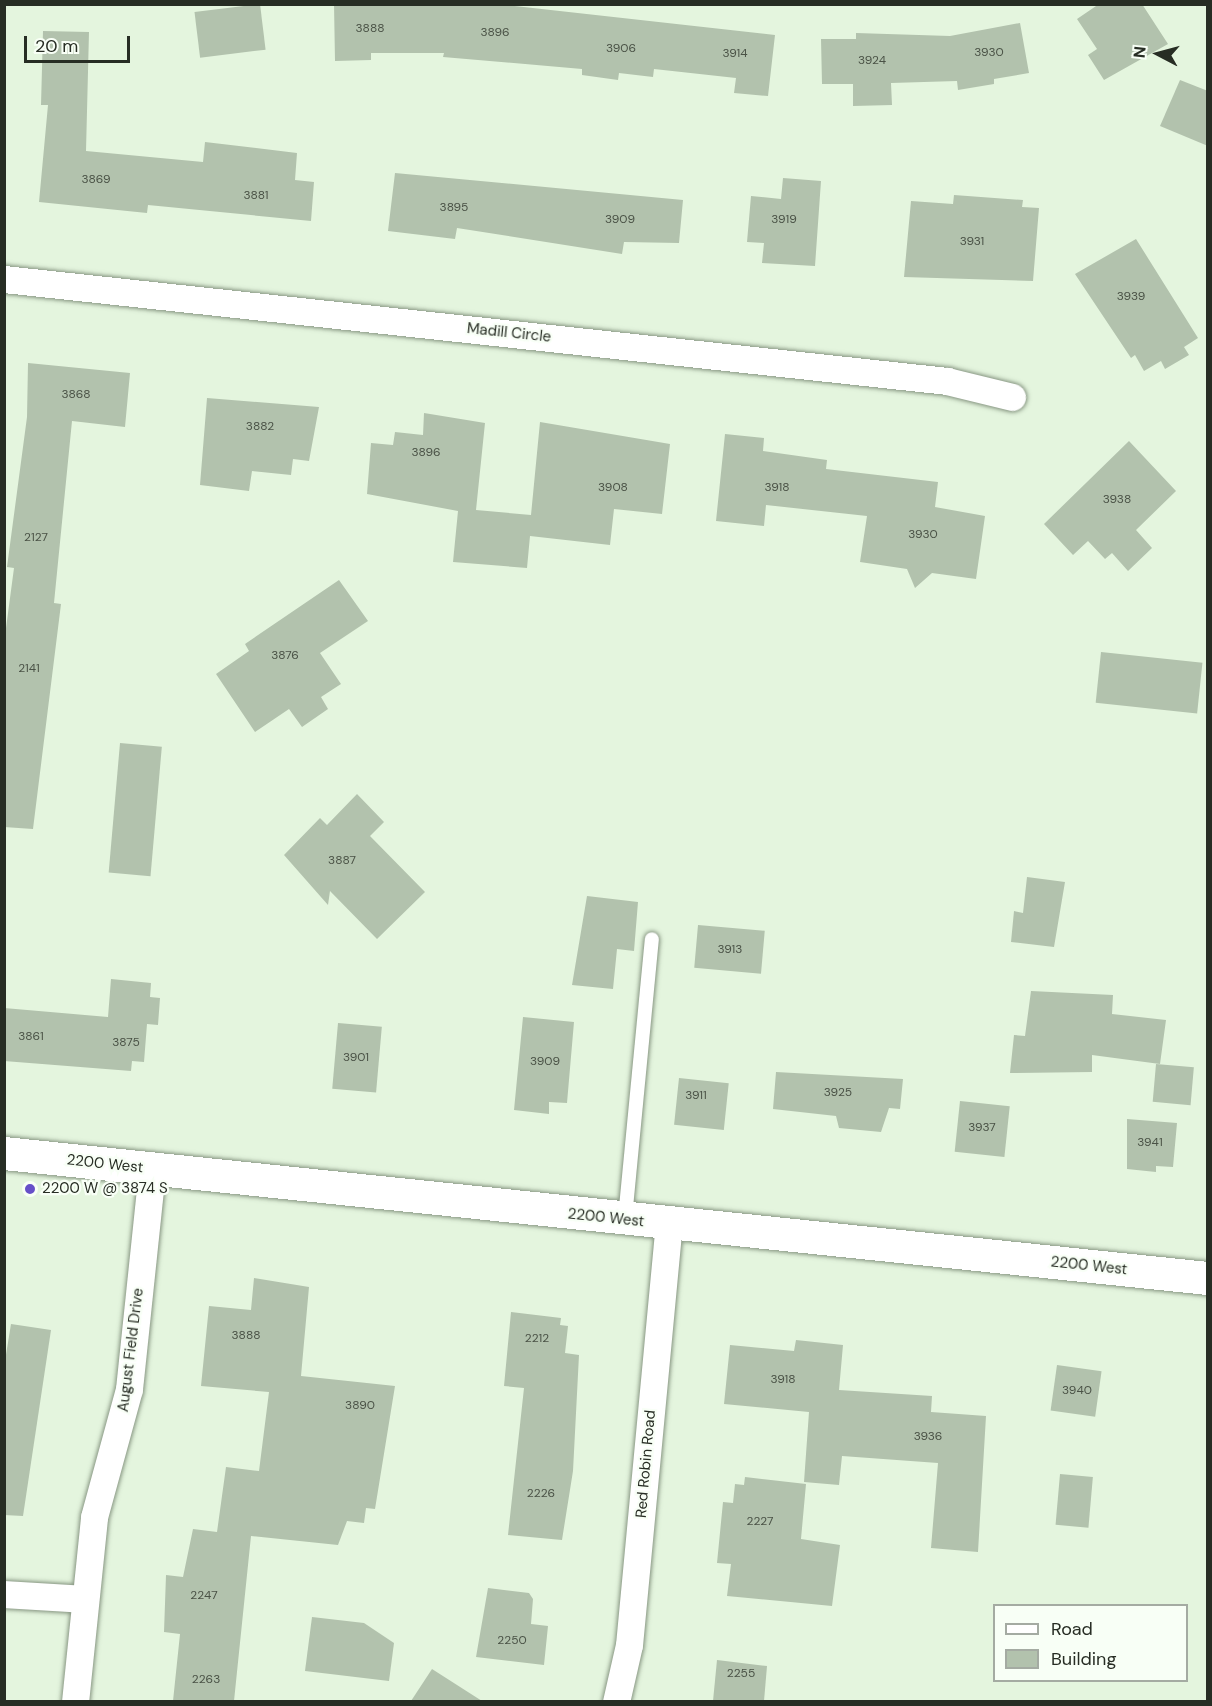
<!DOCTYPE html>
<html>
<head>
<meta charset="utf-8">
<style>
	body { margin:0 }
	#map { position:relative; width:1212px; height:1706px; overflow:hidden; background:#e4f5de; font-family:"DM Sans",sans-serif }
	div>[style] { position:absolute }
	[style*='--x'] { left:calc(var(--x)*1px); top:calc(var(--y)*1px); width:calc(var(--w)*1px); rotate:calc(var(--a)*1deg) }
	.building>* { inset:0; background:#b2c2ad; transform-origin:0 0 }
	.roads { filter:drop-shadow(0 0 2px #889783) drop-shadow(0 0 2px #889783) }
	.lane>* { height:14px; margin:-7px; padding:0 7px; transform-origin:7px; border-radius:7px; background:#fff }
	.street>* { height:27px; margin:-13.5px; padding:0 13.5px; transform-origin:13.5px; border-radius:13.5px; background:#fff }
	.secondary>* { height:33px; margin:-16.5px; padding:0 16.5px; transform-origin:16.5px; border-radius:16.5px; background:#fff }
	.dots>* { width:16px; height:16px; translate:-50% -50%; box-sizing:border-box; border:3px solid #f8fff6; border-radius:50% }
	span { translate:-50% -50%; white-space:nowrap; text-align:center; line-height:1.15; -webkit-text-stroke:4.5px #f8fff6; paint-order:stroke }
	.number-label { font-size:12px; color:#4a5246 }
	.number-label span { -webkit-text-stroke-width:0 }
	.street-label { font-size:15px; color:#272d24 }
	.poi-label { font-size:15px; color:#272d24 }
	.left { translate:0 -50%; text-align:left }
	.frame { position:absolute; inset:0; border:6px solid #272d24; pointer-events:none }
	.legend { position:absolute; left:993px; top:1604px; width:195px; height:78px; box-sizing:border-box; background:#f8fff6; border:2px solid #a4aba2; margin:0; padding:8px 10px; list-style:none; font-size:18px; color:#272d24 }
	.legend li { display:flex; align-items:center; gap:12px; height:30px }
	.legend b { width:30px; border:2px solid #a4aba2 }
	.north { position:absolute; left:1128px; top:24px; width:60px; height:60px; -webkit-text-stroke:4px #f8fff6; paint-order:stroke; rotate:276deg; font-size:16px; font-weight:700; line-height:24px; text-align:center; color:#272d24 }
	.north::after { content:''; display:block; margin:auto; width:21px; height:27px; background:#272d24; clip-path:polygon(50% 0,100% 100%,50% 72%,0 100%) }
	.scale { position:absolute; left:24px; top:36px; width:106px; height:27px; box-sizing:border-box; border:3px solid #272d24; border-top:0; padding-left:8px; font-size:18px; line-height:21px; white-space:nowrap; color:#272d24; -webkit-text-stroke:4px #f8fff6; paint-order:stroke }
</style>
</head>
<body>
<div id="map">
	<div class="building">
		<div style="left:260px;top:4px;width:46px;height:66px;rotate:83deg"></div>
		<div style="clip-path:polygon(334px 4px,497px 4px,775px 35px,768px 96px,734px 93px,736px 78px,654px 69px,653px 77px,619px 73px,618px 80px,582px 75px,582px 69px,443px 57px,444px 53px,371px 53px,371px 60px,335px 61px)"></div>
		<div style="clip-path:polygon(1099px 4px,1142px 4px,1168px 44px,1104px 80px,1088px 55px,1097px 49px,1077px 19px)"></div>
		<div style="clip-path:polygon(1020px 23px,1029px 73px,994px 79px,994px 84px,958px 90px,957px 81px,891px 83px,892px 105px,853px 106px,853px 84px,822px 84px,821px 39px,856px 39px,856px 33px,950px 36px)"></div>
		<div style="clip-path:polygon(43px 31px,89px 32px,86px 151px,203px 162px,205px 142px,297px 153px,295px 180px,314px 182px,311px 221px,148px 205px,147px 213px,39px 202px,48px 105px,41px 105px)"></div>
		<div style="clip-path:polygon(1180px 80px,1208px 91px,1208px 146px,1160px 126px)"></div>
		<div style="clip-path:polygon(395px 173px,683px 200px,679px 243px,624px 242px,622px 254px,457px 228px,455px 239px,388px 231px)"></div>
		<div style="clip-path:polygon(783px 178px,821px 181px,815px 266px,762px 263px,764px 243px,747px 242px,751px 196px,781px 199px)"></div>
		<div style="clip-path:polygon(954px 195px,1023px 200px,1022px 207px,1039px 208px,1033px 281px,904px 277px,911px 201px,953px 204px)"></div>
		<div style="clip-path:polygon(1136px 239px,1198px 338px,1184px 347px,1189px 355px,1165px 369px,1161px 361px,1144px 371px,1135px 355px,1131px 358px,1075px 274px)"></div>
		<div style="clip-path:polygon(28px 363px,130px 373px,125px 427px,72px 421px,54px 603px,61px 604px,33px 829px,4px 827px,4px 643px,14px 568px,7px 567px,27px 417px)"></div>
		<div style="clip-path:polygon(207px 398px,319px 407px,309px 461px,293px 459px,291px 475px,252px 471px,249px 491px,200px 485px)"></div>
		<div style="clip-path:polygon(424px 413px,485px 423px,476px 510px,531px 515px,540px 422px,670px 444px,662px 514px,614px 509px,610px 545px,530px 536px,527px 568px,453px 562px,458px 511px,367px 494px,371px 443px,393px 445px,395px 432px,423px 435px)"></div>
		<div style="clip-path:polygon(725px 434px,764px 438px,763px 451px,827px 460px,826px 469px,938px 482px,935px 507px,985px 516px,976px 579px,932px 573px,915px 588px,907px 569px,860px 562px,867px 516px,766px 505px,764px 526px,716px 521px)"></div>
		<div style="clip-path:polygon(1129px 441px,1176px 491px,1136px 530px,1152px 548px,1128px 571px,1112px 553px,1105px 559px,1088px 541px,1073px 555px,1044px 524px)"></div>
		<div style="clip-path:polygon(339px 580px,368px 621px,320px 653px,341px 684px,321px 697px,328px 709px,302px 727px,289px 709px,255px 732px,216px 674px,249px 651px,245px 644px)"></div>
		<div style="left:1101px;top:652px;width:102px;height:51px;rotate:6deg"></div>
		<div style="left:120px;top:743px;width:42px;height:130px;rotate:5deg"></div>
		<div style="clip-path:polygon(357px 794px,384px 822px,370px 836px,425px 892px,377px 939px,330px 891px,328px 905px,284px 855px,320px 818px,327px 825px)"></div>
		<div style="clip-path:polygon(1027px 877px,1065px 882px,1054px 947px,1011px 942px,1014px 911px,1023px 913px)"></div>
		<div style="clip-path:polygon(587px 896px,638px 902px,634px 951px,617px 949px,613px 989px,572px 985px)"></div>
		<div style="left:698px;top:925px;width:67px;height:43px;rotate:5deg"></div>
		<div style="clip-path:polygon(111px 979px,151px 983px,150px 997px,160px 998px,158px 1025px,147px 1024px,144px 1062px,132px 1061px,131px 1071px,4px 1061px,4px 1008px,108px 1017px)"></div>
		<div style="clip-path:polygon(1031px 991px,1113px 995px,1112px 1014px,1166px 1020px,1160px 1064px,1092px 1055px,1092px 1072px,1010px 1073px,1014px 1035px,1025px 1036px)"></div>
		<div style="clip-path:polygon(523px 1017px,574px 1022px,567px 1103px,549px 1102px,549px 1114px,514px 1110px)"></div>
		<div style="left:338px;top:1023px;width:44px;height:66px;rotate:5deg"></div>
		<div style="left:1156px;top:1064px;width:38px;height:38px;rotate:5deg"></div>
		<div style="clip-path:polygon(776px 1072px,903px 1079px,900px 1109px,889px 1108px,881px 1132px,839px 1128px,836px 1116px,773px 1109px)"></div>
		<div style="left:679px;top:1078px;width:50px;height:47px;rotate:6deg"></div>
		<div style="left:960px;top:1101px;width:50px;height:51px;rotate:6deg"></div>
		<div style="clip-path:polygon(1127px 1119px,1177px 1123px,1173px 1167px,1156px 1166px,1156px 1172px,1127px 1169px)"></div>
		<div style="clip-path:polygon(254px 1278px,309px 1287px,301px 1376px,395px 1386px,375px 1509px,366px 1508px,364px 1523px,347px 1521px,338px 1545px,251px 1536px,234px 1701px,173px 1701px,180px 1634px,164px 1632px,166px 1575px,183px 1577px,193px 1529px,217px 1532px,226px 1467px,259px 1471px,269px 1392px,201px 1386px,209px 1306px,251px 1310px)"></div>
		<div style="clip-path:polygon(511px 1312px,561px 1318px,560px 1325px,568px 1326px,565px 1353px,579px 1355px,573px 1471px,562px 1540px,508px 1535px,524px 1388px,504px 1386px)"></div>
		<div style="clip-path:polygon(11px 1324px,51px 1330px,23px 1516px,4px 1515px,4px 1367px)"></div>
		<div style="clip-path:polygon(796px 1340px,843px 1345px,839px 1390px,932px 1396px,931px 1412px,986px 1416px,978px 1552px,931px 1548px,938px 1463px,842px 1456px,839px 1485px,804px 1482px,809px 1412px,724px 1404px,730px 1345px,794px 1351px)"></div>
		<div style="left:1057px;top:1365px;width:45px;height:46px;rotate:8deg"></div>
		<div style="left:1060px;top:1474px;width:33px;height:51px;rotate:5deg"></div>
		<div style="clip-path:polygon(745px 1477px,806px 1484px,801px 1539px,840px 1545px,832px 1606px,727px 1596px,731px 1564px,717px 1563px,723px 1502px,733px 1503px,735px 1484px,744px 1485px)"></div>
		<div style="clip-path:polygon(488px 1588px,529px 1593px,533px 1599px,531px 1624px,548px 1626px,544px 1665px,476px 1657px)"></div>
		<div style="clip-path:polygon(312px 1617px,364px 1623px,394px 1643px,389px 1681px,305px 1671px)"></div>
		<div style="clip-path:polygon(717px 1660px,767px 1666px,764px 1701px,713px 1701px)"></div>
		<div style="clip-path:polygon(432px 1669px,482px 1701px,411px 1701px)"></div>
	</div>
	<div class="roads">
		<div class="lane">
			<div style="--x:625;--y:1218;--w:280;--a:-84.5"></div>
		</div>
		<div class="street">
			<div style="--x:4;--y:279;--w:949;--a:6.17"></div>
			<div style="--x:947;--y:381;--w:67;--a:13.8"></div>
			<div style="--x:4;--y:1594;--w:81;--a:3.5"></div>
			<div style="--x:75;--y:1702;--w:186;--a:-84.1"></div>
			<div style="--x:94;--y:1517;--w:133;--a:-74.7"></div>
			<div style="--x:129;--y:1389;--w:221;--a:-84"></div>
			<div style="--x:616;--y:1702;--w:58;--a:-77.2"></div>
			<div style="--x:629;--y:1645;--w:422;--a:-84.6"></div>
		</div>
		<div class="secondary">
			<div style="--x:4;--y:1153;--w:1210;--a:5.93"></div>
		</div>
	</div>
	<div class="dots">
		<div style="left:30px;top:1189px;background:#664fc8"></div>
	</div>
	<div class="number-label">
		<span style="left:370px;top:29px">3888</span>
		<span style="left:495px;top:33px">3896</span>
		<span style="left:621px;top:49px">3906</span>
		<span style="left:989px;top:53px">3930</span>
		<span style="left:735px;top:54px">3914</span>
		<span style="left:872px;top:61px">3924</span>
		<span style="left:96px;top:180px">3869</span>
		<span style="left:256px;top:196px">3881</span>
		<span style="left:454px;top:208px">3895</span>
		<span style="left:620px;top:220px">3909</span>
		<span style="left:784px;top:220px">3919</span>
		<span style="left:972px;top:242px">3931</span>
		<span style="left:1131px;top:297px">3939</span>
		<span style="left:76px;top:395px">3868</span>
		<span style="left:260px;top:427px">3882</span>
		<span style="left:426px;top:453px">3896</span>
		<span style="left:613px;top:488px">3908</span>
		<span style="left:777px;top:488px">3918</span>
		<span style="left:1117px;top:500px">3938</span>
		<span style="left:923px;top:535px">3930</span>
		<span style="left:36px;top:538px">2127</span>
		<span style="left:285px;top:656px">3876</span>
		<span style="left:29px;top:669px">2141</span>
		<span style="left:342px;top:861px">3887</span>
		<span style="left:730px;top:950px">3913</span>
		<span style="left:31px;top:1037px">3861</span>
		<span style="left:126px;top:1043px">3875</span>
		<span style="left:356px;top:1058px">3901</span>
		<span style="left:545px;top:1062px">3909</span>
		<span style="left:838px;top:1093px">3925</span>
		<span style="left:696px;top:1096px">3911</span>
		<span style="left:982px;top:1128px">3937</span>
		<span style="left:1150px;top:1143px">3941</span>
		<span style="left:246px;top:1336px">3888</span>
		<span style="left:537px;top:1339px">2212</span>
		<span style="left:783px;top:1380px">3918</span>
		<span style="left:1077px;top:1391px">3940</span>
		<span style="left:360px;top:1406px">3890</span>
		<span style="left:928px;top:1437px">3936</span>
		<span style="left:541px;top:1494px">2226</span>
		<span style="left:760px;top:1522px">2227</span>
		<span style="left:204px;top:1596px">2247</span>
		<span style="left:512px;top:1641px">2250</span>
		<span style="left:741px;top:1674px">2255</span>
		<span style="left:206px;top:1680px">2263</span>
	</div>
	<div class="street-label">
		<span style="left:509px;top:333px;rotate:6deg">Madill Circle</span>
		<span style="left:105px;top:1164px;rotate:6deg">2200 West</span>
		<span style="left:606px;top:1218px;rotate:6deg">2200 West</span>
		<span style="left:1089px;top:1266px;rotate:6deg">2200 West</span>
		<span style="left:131px;top:1350px;rotate:-83deg">August Field Drive</span>
		<span style="left:646px;top:1464px;rotate:-85deg">Red Robin Road</span>
	</div>
	<div class="poi-label">
		<span class="left" style="left:42px;top:1189px">2200 W @ 3874 S</span>
	</div>
	<div class="frame"></div>
	<ul class="legend">
	<li><b style="height:8px;background:#fff"></b>Road</li>
	<li><b style="height:16px;background:#b2c2ad"></b>Building</li>
	</ul>
	<div class="north">N</div>
	<div class="scale">20 m</div>
</div>
</body>
</html>
